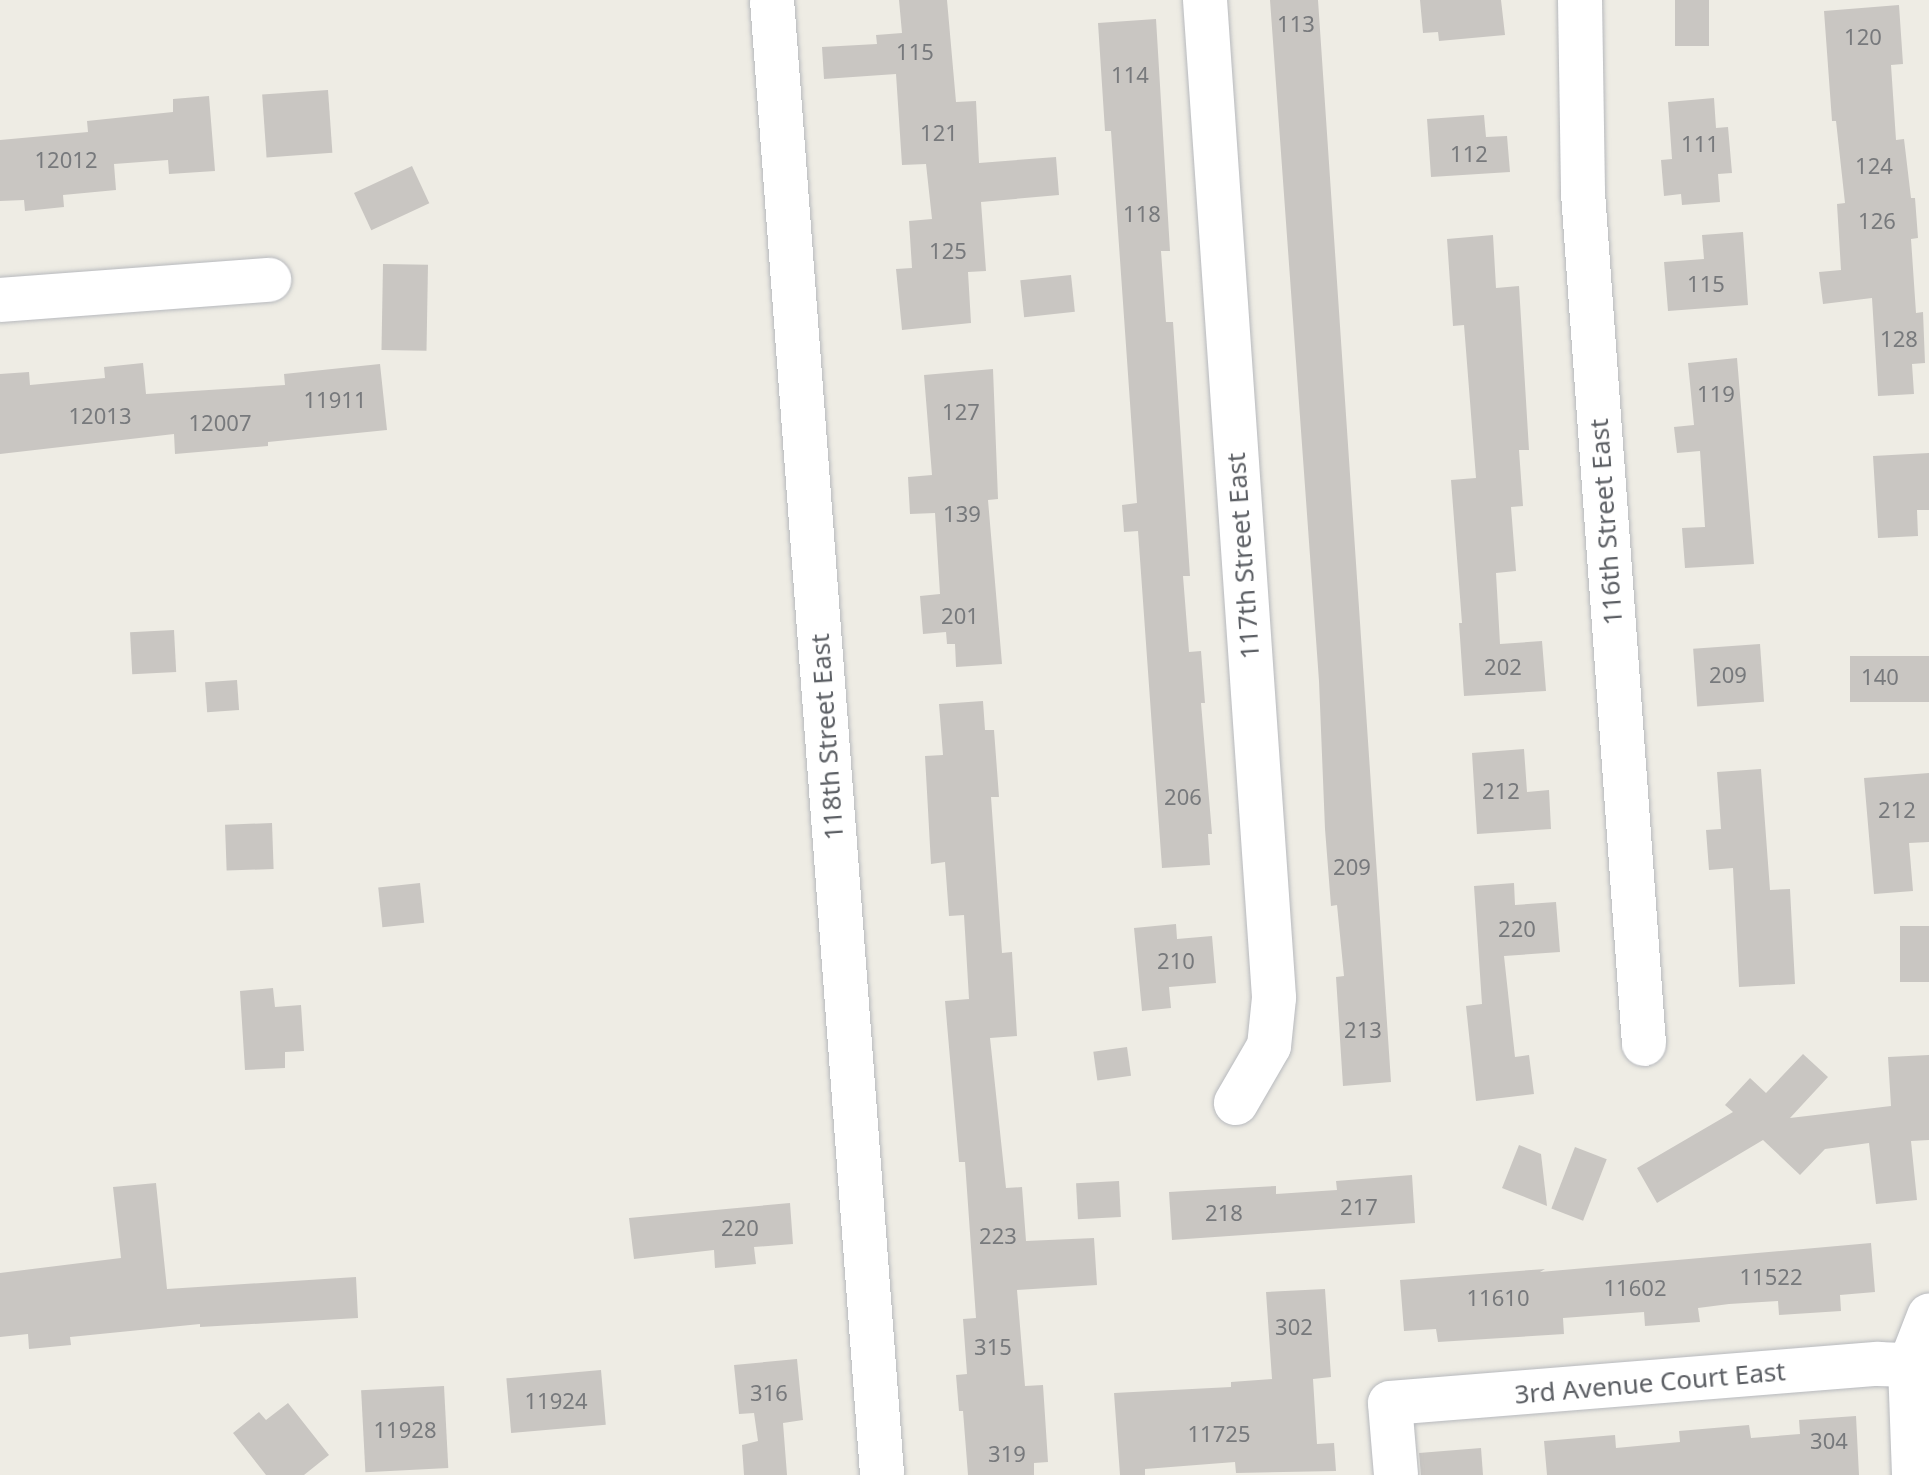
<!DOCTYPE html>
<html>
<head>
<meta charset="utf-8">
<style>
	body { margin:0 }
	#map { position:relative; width:1929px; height:1475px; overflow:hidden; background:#eeece4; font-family:"Noto Sans",sans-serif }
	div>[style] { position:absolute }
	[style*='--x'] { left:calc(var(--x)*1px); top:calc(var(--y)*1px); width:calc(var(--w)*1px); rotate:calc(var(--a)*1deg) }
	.building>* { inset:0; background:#c9c6c2; transform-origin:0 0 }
	.roads { filter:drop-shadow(0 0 2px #b7b9bd) drop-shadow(0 0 2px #b7b9bd) }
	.minor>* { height:44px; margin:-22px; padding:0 22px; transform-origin:22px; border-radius:22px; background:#fff }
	span { translate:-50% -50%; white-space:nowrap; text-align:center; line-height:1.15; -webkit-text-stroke:6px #fff; paint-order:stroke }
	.number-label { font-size:22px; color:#77797c }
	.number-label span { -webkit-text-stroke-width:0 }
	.street-label { font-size:26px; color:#5c5f64 }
</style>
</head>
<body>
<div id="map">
	<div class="building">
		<div style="clip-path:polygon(899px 0,947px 0,956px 102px,976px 101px,979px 163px,1056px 157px,1059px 195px,981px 202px,986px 271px,968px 272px,971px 323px,902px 330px,896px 269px,912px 268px,909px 221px,932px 219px,926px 164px,902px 165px,896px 74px,824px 79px,822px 47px,877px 44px,876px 35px,902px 33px)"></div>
		<div style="clip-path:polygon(1270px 0,1318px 0,1391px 1082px,1343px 1086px,1336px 977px,1344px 976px,1337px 905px,1331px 906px,1325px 829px,1319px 681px)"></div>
		<div style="clip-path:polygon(1420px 0,1501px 0,1505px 35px,1439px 41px,1438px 32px,1423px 33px)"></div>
		<div style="left:1675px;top:0;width:34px;height:46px"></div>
		<div style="clip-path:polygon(1899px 5px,1903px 64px,1891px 65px,1896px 140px,1904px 139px,1911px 198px,1915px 198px,1918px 238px,1911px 239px,1916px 313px,1923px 312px,1925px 363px,1912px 364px,1914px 394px,1878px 396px,1872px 298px,1823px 304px,1819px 272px,1841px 270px,1837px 204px,1845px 203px,1836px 121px,1832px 121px,1824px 11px)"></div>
		<div style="clip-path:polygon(1156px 19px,1170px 251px,1161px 251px,1166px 322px,1173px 322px,1190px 576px,1183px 576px,1189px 652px,1201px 651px,1205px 703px,1201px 703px,1212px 834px,1208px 834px,1210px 865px,1162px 868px,1138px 531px,1124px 532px,1122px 505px,1137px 503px,1111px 131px,1105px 131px,1098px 23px)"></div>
		<div style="left:328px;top:90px;width:63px;height:66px;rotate:86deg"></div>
		<div style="clip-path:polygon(209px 96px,215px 171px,169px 174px,168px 160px,114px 164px,116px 190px,63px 195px,64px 207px,25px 211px,24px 200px,0 201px,0 140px,88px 132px,87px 121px,173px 112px,173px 99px)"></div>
		<div style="clip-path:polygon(1714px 98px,1716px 128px,1728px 127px,1732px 173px,1718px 174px,1720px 202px,1682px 205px,1681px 194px,1664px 196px,1661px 160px,1672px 159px,1668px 102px)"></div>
		<div style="clip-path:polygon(1484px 115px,1486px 137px,1507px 136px,1510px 172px,1431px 177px,1427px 119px)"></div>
		<div style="left:412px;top:166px;width:41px;height:64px;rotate:65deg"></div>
		<div style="clip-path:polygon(1743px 232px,1748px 305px,1668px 311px,1664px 262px,1704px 259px,1702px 235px)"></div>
		<div style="clip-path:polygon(1493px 235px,1496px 288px,1519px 286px,1529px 450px,1519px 450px,1523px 506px,1511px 507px,1516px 571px,1496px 573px,1500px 644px,1542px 641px,1546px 691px,1464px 696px,1459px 623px,1462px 623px,1451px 480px,1476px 478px,1464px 325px,1453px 326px,1447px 239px)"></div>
		<div style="left:383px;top:264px;width:45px;height:86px;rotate:1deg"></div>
		<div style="left:1071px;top:275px;width:37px;height:51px;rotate:84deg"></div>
		<div style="clip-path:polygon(1737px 358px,1754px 564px,1685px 568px,1682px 528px,1705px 527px,1700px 451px,1677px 453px,1674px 427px,1694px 425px,1688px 363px)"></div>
		<div style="clip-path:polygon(143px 363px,146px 394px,285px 385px,284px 374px,380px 364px,387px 430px,268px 442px,268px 446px,175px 454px,174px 434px,0 454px,0 374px,29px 372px,30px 385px,105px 378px,104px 367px)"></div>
		<div style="clip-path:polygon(993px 369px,998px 499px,988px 500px,1002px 664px,956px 667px,955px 644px,947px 644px,946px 632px,923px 634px,920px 596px,940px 594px,935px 513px,910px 514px,908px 477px,932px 475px,924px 375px)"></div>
		<div style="clip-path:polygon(1929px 453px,1929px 510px,1917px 510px,1918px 536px,1878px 538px,1873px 456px)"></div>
		<div style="left:174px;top:630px;width:42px;height:44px;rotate:87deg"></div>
		<div style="left:1760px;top:644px;width:58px;height:67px;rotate:86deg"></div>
		<div style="left:1929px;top:656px;width:46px;height:79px;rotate:90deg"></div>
		<div style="left:237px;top:680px;width:30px;height:32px;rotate:86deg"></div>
		<div style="clip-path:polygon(983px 701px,985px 730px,994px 730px,999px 797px,991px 797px,1002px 953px,1012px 952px,1017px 1036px,990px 1038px,1006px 1188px,1022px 1187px,1026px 1241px,1094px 1238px,1097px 1285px,1017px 1290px,1025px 1386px,1043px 1385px,1048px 1462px,1034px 1463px,1034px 1475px,968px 1475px,963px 1411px,959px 1411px,956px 1375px,967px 1374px,963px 1319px,976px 1318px,965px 1162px,959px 1162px,945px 1001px,969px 999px,964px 915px,949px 916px,945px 862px,931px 864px,925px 756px,943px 755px,939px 704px)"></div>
		<div style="clip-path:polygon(1524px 749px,1527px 792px,1549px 790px,1551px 829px,1477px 834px,1472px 753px)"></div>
		<div style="clip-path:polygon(1761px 769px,1770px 890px,1790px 889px,1795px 984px,1739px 987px,1733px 868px,1709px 870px,1706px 830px,1721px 829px,1717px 772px)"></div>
		<div style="clip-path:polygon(1929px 773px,1929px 842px,1909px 843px,1913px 891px,1874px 894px,1864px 778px)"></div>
		<div style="left:272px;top:823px;width:46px;height:47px;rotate:88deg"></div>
		<div style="left:420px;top:883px;width:40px;height:42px;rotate:84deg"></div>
		<div style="clip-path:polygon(1514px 883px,1515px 905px,1556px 902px,1560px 952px,1504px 956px,1515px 1057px,1529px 1055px,1534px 1094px,1476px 1101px,1466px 1006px,1482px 1004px,1474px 886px)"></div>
		<div style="clip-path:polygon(1176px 924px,1177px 939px,1212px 936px,1216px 983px,1169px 987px,1171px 1008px,1142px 1011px,1134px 928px)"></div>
		<div style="left:1929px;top:926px;width:56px;height:29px;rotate:90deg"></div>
		<div style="clip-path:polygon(273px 988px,275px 1007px,301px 1005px,304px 1051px,285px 1052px,285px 1068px,245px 1070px,240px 991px)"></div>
		<div style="left:1127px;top:1047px;width:29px;height:34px;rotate:82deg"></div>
		<div style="clip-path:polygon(1803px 1054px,1828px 1077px,1790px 1118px,1891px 1106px,1888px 1057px,1929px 1055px,1929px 1140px,1911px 1141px,1917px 1200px,1876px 1204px,1869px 1143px,1825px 1149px,1800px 1175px,1763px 1140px,1657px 1203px,1637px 1168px,1733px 1112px,1725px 1105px,1750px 1078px,1766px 1093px)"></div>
		<div style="clip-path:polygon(1519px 1145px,1541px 1154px,1547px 1206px,1502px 1188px)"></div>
		<div style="left:1575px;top:1147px;width:34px;height:66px;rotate:21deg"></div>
		<div style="clip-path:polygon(1412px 1175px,1415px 1223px,1172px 1240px,1169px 1192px,1276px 1186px,1276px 1194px,1337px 1190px,1336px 1181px)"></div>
		<div style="left:1119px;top:1181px;width:36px;height:43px;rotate:87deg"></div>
		<div style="clip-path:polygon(156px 1183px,167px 1289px,356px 1277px,358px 1318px,200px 1327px,200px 1324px,70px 1337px,71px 1345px,29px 1349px,28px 1334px,0 1337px,0 1273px,121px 1258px,113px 1187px)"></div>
		<div style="clip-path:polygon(790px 1203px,793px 1244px,754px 1247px,756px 1264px,715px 1268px,714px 1250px,634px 1259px,629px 1218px)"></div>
		<div style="clip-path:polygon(1871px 1243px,1875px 1292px,1840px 1295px,1841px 1311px,1779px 1315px,1778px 1301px,1729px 1304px,1698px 1308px,1700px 1322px,1645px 1326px,1644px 1312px,1563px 1318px,1564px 1334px,1438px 1342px,1436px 1329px,1404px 1331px,1400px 1280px,1545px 1269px,1540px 1272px)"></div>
		<div style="clip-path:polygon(1325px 1289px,1331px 1377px,1313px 1379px,1317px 1444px,1334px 1443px,1336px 1471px,1236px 1473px,1235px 1462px,1145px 1469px,1145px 1475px,1120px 1475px,1114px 1393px,1231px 1387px,1231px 1382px,1272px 1379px,1266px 1292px)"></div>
		<div style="clip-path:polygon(797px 1359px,803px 1420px,783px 1423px,787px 1475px,744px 1475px,742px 1445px,758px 1441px,754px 1413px,739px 1414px,734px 1365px)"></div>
		<div style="left:601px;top:1370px;width:55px;height:95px;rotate:85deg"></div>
		<div style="left:444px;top:1386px;width:82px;height:83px;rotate:87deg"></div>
		<div style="clip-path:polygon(288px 1403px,329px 1455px,304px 1475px,266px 1475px,233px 1433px,259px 1412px,266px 1420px)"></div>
		<div style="clip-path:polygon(1856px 1416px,1859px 1475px,1547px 1475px,1544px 1441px,1615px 1435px,1616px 1448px,1680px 1442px,1679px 1431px,1749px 1425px,1751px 1438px,1800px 1434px,1799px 1420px)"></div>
		<div style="clip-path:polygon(1481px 1448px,1483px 1475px,1421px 1475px,1419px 1453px)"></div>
	</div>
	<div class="roads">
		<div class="minor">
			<div style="--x:772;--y:0;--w:1479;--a:85.73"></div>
			<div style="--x:1205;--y:0;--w:1000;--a:86.04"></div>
			<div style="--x:1274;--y:998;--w:48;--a:95.9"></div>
			<div style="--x:1269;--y:1046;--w:66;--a:120.1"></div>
			<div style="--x:1580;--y:0;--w:193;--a:89.1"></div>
			<div style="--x:1583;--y:193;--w:853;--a:85.9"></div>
			<div style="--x:0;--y:300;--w:270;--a:-4.3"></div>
			<div style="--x:1396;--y:1475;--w:72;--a:-94.8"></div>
			<div style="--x:1390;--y:1403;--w:490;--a:-4.6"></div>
			<div style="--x:1878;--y:1364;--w:32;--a:2"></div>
			<div style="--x:1914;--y:1475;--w:110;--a:-92.1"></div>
			<div style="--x:1910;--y:1365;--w:53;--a:-68.8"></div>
		</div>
	</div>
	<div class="number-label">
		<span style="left:1296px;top:24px">113</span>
		<span style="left:1863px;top:37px">120</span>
		<span style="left:915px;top:52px">115</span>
		<span style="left:1130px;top:75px">114</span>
		<span style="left:939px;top:133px">121</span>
		<span style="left:1700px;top:144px">111</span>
		<span style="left:1469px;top:154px">112</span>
		<span style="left:66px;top:160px">12012</span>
		<span style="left:1874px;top:166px">124</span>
		<span style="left:1142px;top:214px">118</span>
		<span style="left:1877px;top:221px">126</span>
		<span style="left:948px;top:251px">125</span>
		<span style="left:1706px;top:284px">115</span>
		<span style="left:1899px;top:339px">128</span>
		<span style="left:1716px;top:394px">119</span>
		<span style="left:335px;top:400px">11911</span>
		<span style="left:961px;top:412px">127</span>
		<span style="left:100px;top:416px">12013</span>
		<span style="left:220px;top:423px">12007</span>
		<span style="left:962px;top:514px">139</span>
		<span style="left:960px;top:616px">201</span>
		<span style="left:1503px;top:667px">202</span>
		<span style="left:1728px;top:675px">209</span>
		<span style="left:1880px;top:677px">140</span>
		<span style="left:1501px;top:791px">212</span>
		<span style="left:1183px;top:797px">206</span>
		<span style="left:1897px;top:810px">212</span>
		<span style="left:1352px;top:867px">209</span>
		<span style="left:1517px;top:929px">220</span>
		<span style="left:1176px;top:961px">210</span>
		<span style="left:1363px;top:1030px">213</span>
		<span style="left:1359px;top:1207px">217</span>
		<span style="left:1224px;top:1213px">218</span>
		<span style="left:740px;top:1228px">220</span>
		<span style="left:998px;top:1236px">223</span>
		<span style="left:1771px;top:1277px">11522</span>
		<span style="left:1635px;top:1288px">11602</span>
		<span style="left:1498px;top:1298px">11610</span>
		<span style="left:1294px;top:1327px">302</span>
		<span style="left:993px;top:1347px">315</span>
		<span style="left:769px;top:1393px">316</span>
		<span style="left:556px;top:1401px">11924</span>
		<span style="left:405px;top:1430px">11928</span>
		<span style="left:1219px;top:1434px">11725</span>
		<span style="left:1829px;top:1441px">304</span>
		<span style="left:1007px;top:1454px">319</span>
	</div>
	<div class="street-label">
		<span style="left:1606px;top:522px;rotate:-94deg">116th Street East</span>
		<span style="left:1243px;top:556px;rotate:-94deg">117th Street East</span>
		<span style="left:827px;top:737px;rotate:-94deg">118th Street East</span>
		<span style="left:1650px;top:1383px;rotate:-5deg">3rd Avenue Court East</span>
	</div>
</div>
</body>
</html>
